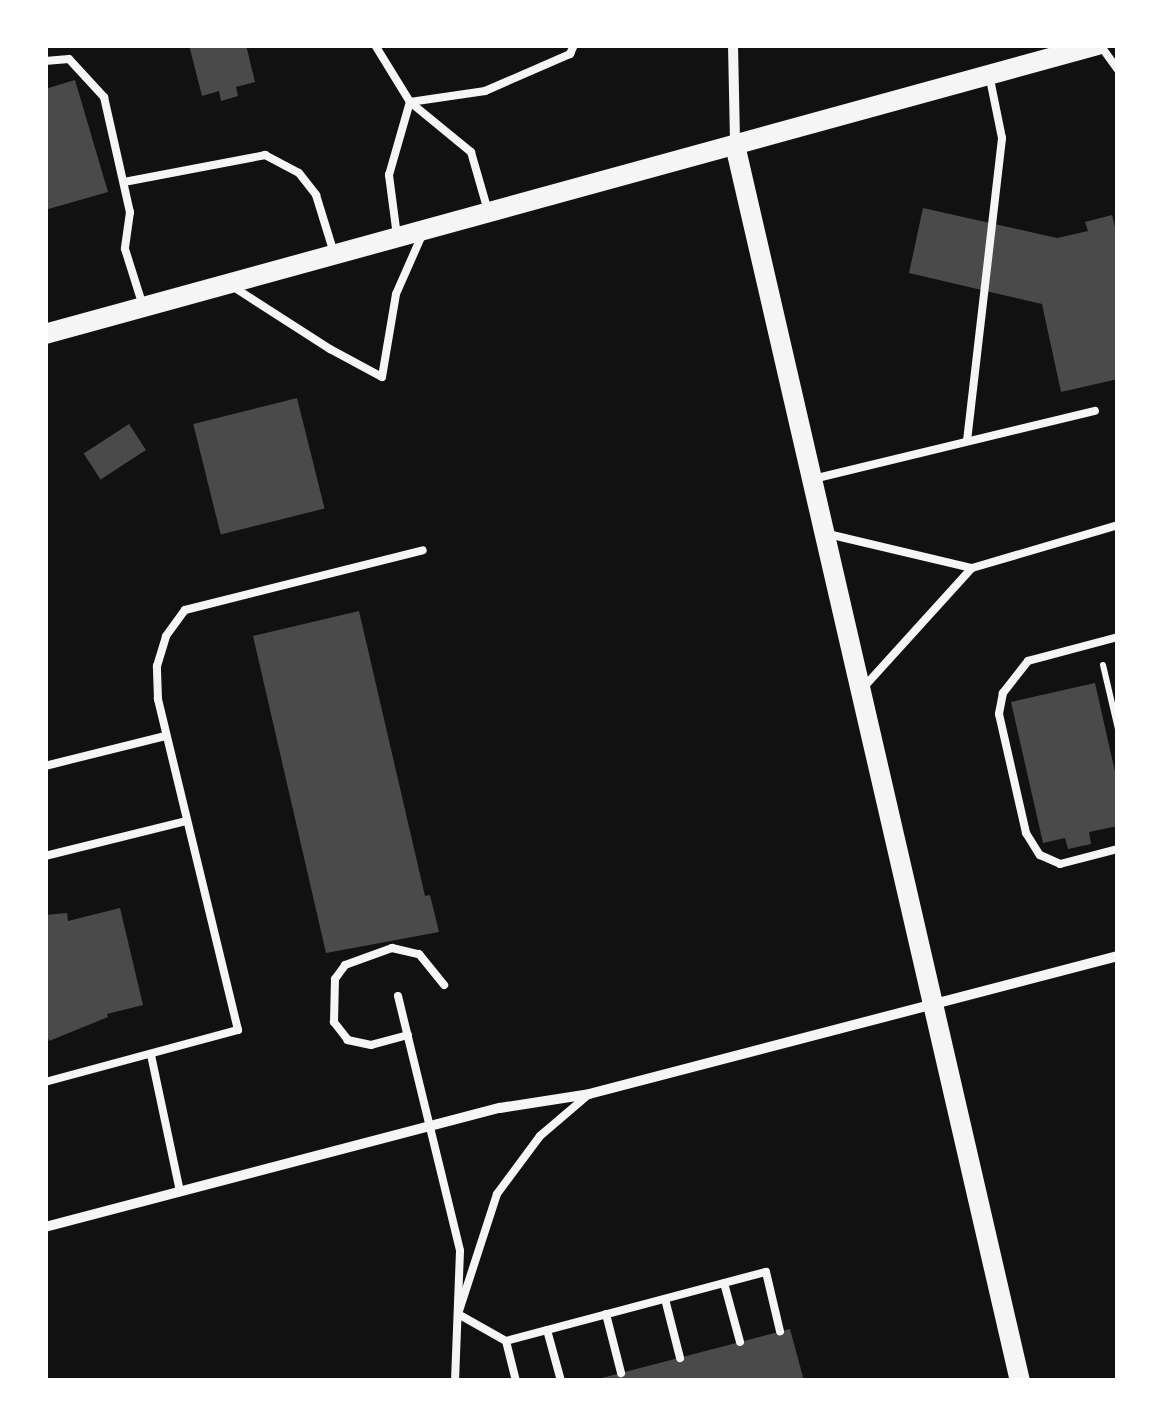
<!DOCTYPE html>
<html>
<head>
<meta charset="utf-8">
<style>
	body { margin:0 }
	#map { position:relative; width:1163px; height:1426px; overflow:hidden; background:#111; font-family:"Libre Baskerville",serif }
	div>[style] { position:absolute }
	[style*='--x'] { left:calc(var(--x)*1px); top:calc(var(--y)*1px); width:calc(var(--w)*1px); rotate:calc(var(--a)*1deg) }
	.building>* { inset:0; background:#4a4a4a; transform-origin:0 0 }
	.path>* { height:6px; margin:-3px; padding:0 3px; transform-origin:3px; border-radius:3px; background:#f5f5f5 }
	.service>* { height:8px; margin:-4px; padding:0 4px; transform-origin:4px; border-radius:4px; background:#f5f5f5 }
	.minor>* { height:10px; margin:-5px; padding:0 5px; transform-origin:5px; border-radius:5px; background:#f5f5f5 }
	.secondary>* { height:20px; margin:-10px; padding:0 10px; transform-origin:10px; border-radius:10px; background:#f5f5f5 }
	span { translate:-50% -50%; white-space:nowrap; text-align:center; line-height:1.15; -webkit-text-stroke:10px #fff; paint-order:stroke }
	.frame { position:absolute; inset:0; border:48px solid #fff; pointer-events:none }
</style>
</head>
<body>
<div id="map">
	<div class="building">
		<div style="clip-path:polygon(189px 45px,246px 45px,255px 82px,236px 87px,238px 96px,221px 101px,219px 91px,202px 96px)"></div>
		<div style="clip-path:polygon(75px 80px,108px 192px,45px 210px,45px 89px)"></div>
		<div style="clip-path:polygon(923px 208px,1057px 238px,1088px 231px,1085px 222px,1112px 215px,1118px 239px,1118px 379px,1061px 392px,1042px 304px,909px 273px)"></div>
		<div style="left:297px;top:398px;width:114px;height:107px;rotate:76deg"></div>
		<div style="left:129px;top:424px;width:31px;height:54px;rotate:57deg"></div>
		<div style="clip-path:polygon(359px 611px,425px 896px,430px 895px,439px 932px,326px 953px,253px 636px)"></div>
		<div style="clip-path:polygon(1095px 683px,1118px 785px,1118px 826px,1089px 832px,1091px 844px,1068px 849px,1065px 838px,1043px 843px,1011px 702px)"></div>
		<div style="clip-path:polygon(120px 908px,143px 1005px,107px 1014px,108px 1017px,49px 1041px,45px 1028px,45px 915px,67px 913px,68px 921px)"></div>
		<div style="clip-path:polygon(790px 1329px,804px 1381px,595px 1381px,594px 1380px)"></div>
	</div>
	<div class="path">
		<div style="--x:1103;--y:665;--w:66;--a:76.8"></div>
	</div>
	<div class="service">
		<div style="--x:375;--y:45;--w:67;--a:58.4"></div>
		<div style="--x:410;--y:102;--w:79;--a:39.3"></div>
		<div style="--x:471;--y:152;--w:61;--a:73.9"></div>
		<div style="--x:1100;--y:45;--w:31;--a:54"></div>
		<div style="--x:45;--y:61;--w:24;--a:-5"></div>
		<div style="--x:69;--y:59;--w:52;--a:47.4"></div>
		<div style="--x:104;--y:97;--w:118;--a:77.3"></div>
		<div style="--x:130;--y:212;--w:37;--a:98"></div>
		<div style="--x:125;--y:249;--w:60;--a:72.5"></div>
		<div style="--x:410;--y:102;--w:76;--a:-8.3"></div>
		<div style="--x:485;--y:91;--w:93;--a:-23.5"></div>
		<div style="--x:570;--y:54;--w:10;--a:-66"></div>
		<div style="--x:124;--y:182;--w:144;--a:-10.8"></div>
		<div style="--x:265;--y:155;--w:38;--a:28"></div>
		<div style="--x:299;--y:173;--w:28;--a:52"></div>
		<div style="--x:316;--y:195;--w:61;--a:72.8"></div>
		<div style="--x:397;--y:236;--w:62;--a:-97.5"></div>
		<div style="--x:389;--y:175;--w:76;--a:-74"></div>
		<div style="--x:235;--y:288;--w:113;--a:32.7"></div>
		<div style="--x:330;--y:349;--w:59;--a:28.3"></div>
		<div style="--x:382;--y:377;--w:84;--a:-80.4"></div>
		<div style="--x:396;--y:294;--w:64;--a:-66.2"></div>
		<div style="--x:967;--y:441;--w:305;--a:-83.4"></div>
		<div style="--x:1002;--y:138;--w:60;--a:-101.5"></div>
		<div style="--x:813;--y:479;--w:290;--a:-13.6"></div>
		<div style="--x:828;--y:534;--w:148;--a:13.3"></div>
		<div style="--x:972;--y:568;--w:152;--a:-16.4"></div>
		<div style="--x:1118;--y:637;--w:93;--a:165.1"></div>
		<div style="--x:1028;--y:661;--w:41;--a:128"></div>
		<div style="--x:1003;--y:693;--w:21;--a:101"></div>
		<div style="--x:999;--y:714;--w:122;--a:77.2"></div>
		<div style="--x:1026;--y:833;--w:26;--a:58"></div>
		<div style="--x:1040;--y:855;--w:22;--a:24"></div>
		<div style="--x:1060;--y:864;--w:60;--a:-14.5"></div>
		<div style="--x:863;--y:688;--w:162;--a:-47.8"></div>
		<div style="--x:45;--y:766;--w:124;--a:-14"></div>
		<div style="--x:45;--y:856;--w:145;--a:-13.9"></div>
		<div style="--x:398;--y:996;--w:262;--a:76.3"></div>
		<div style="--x:460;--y:1251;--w:130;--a:92.2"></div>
		<div style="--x:408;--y:1035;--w:38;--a:165"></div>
		<div style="--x:371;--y:1045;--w:24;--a:-168"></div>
		<div style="--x:348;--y:1040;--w:23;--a:-128"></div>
		<div style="--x:334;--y:1022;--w:43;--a:-88.7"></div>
		<div style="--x:335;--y:979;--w:17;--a:-54"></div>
		<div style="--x:345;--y:965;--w:50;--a:-19.9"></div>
		<div style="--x:392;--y:948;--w:28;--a:13"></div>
		<div style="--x:419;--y:954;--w:40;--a:51"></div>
		<div style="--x:151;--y:1055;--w:139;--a:78"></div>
		<div style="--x:45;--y:1082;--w:200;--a:-15.1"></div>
		<div style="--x:238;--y:1030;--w:341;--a:-103.6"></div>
		<div style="--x:158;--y:699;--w:33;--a:-92"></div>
		<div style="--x:157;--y:666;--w:31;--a:-73"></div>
		<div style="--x:166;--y:636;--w:32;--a:-54"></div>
		<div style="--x:185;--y:610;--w:245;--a:-14.1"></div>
		<div style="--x:588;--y:1095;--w:63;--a:139.5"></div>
		<div style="--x:540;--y:1136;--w:72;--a:126.6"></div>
		<div style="--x:497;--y:1194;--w:126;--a:108"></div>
		<div style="--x:458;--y:1314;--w:55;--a:29.4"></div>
		<div style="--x:506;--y:1341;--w:269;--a:-14.9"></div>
		<div style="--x:766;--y:1272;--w:61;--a:76.7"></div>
		<div style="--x:724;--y:1283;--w:61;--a:74.8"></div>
		<div style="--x:665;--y:1299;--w:61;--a:75.7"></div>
		<div style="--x:606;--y:1314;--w:61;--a:75.7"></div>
		<div style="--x:547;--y:1330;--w:53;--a:74.6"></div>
		<div style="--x:506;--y:1341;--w:41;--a:76"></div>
	</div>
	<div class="minor">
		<div style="--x:733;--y:45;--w:99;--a:88.8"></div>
		<div style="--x:45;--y:1227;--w:470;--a:-14.7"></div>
		<div style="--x:500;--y:1108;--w:90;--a:-8.9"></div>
		<div style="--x:589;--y:1094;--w:547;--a:-14.62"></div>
	</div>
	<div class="secondary">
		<div style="--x:735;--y:145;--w:1268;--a:77.02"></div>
		<div style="--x:45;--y:334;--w:1092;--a:-15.35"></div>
	</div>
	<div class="frame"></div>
</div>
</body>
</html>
